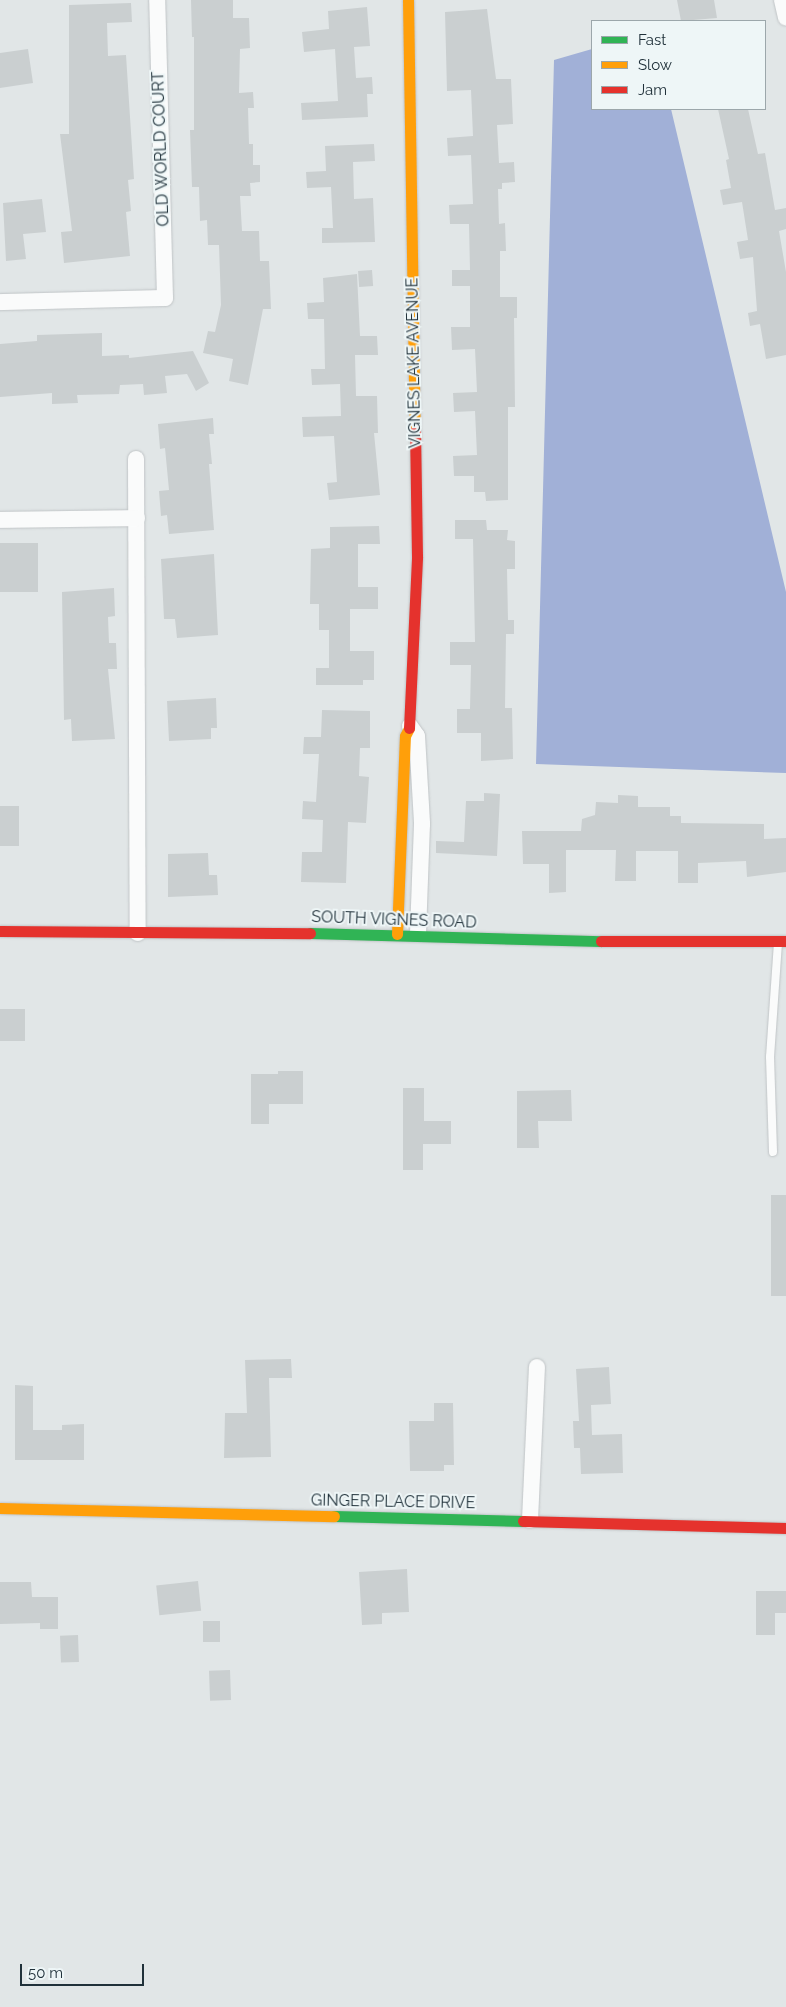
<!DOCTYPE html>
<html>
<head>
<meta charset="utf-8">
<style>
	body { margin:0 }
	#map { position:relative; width:786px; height:2007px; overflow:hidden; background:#e1e6e7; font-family:Raleway,sans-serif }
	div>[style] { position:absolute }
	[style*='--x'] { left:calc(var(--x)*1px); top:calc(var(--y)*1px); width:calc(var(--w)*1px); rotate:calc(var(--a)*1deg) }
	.water>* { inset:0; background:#a1b0d7 }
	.building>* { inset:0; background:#cacfd0; transform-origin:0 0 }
	.roads { filter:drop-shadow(0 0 1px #c0c4c6) drop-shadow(0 0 1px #c0c4c6) }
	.lane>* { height:8px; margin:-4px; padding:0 4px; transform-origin:4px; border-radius:4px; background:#fafbfb }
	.street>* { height:16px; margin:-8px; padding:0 8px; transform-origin:8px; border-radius:8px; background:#fafbfb }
	.fast>* { height:11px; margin:-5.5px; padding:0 5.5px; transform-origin:5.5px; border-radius:5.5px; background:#30b455 }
	.slow>* { height:11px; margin:-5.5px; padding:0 5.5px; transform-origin:5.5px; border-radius:5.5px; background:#ff9f0a }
	.jam>* { height:11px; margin:-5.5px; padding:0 5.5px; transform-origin:5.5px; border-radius:5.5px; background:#e5322d }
	span { translate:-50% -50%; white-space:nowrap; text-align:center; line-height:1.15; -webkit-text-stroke:4px #eef6f7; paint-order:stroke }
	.street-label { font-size:16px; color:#20313a }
	.legend { position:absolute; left:591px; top:20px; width:175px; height:90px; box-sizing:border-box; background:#eef6f7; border:1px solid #9ca7ab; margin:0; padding:6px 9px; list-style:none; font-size:15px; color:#20313a }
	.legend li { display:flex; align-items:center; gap:10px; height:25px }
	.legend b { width:25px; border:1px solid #9ca7ab }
	.scale { position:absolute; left:20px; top:1964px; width:124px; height:22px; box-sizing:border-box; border:2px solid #20313a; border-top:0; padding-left:6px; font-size:15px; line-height:18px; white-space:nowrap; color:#20313a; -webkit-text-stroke:4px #eef6f7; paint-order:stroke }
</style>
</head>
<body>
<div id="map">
	<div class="water">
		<div style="clip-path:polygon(592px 49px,592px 109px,671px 109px,786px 592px,786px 773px,536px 764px,554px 60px)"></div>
	</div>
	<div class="building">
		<div style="clip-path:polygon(191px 0,233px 0,233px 18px,249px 18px,250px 48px,240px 49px,239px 93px,253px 92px,254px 108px,248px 108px,249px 144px,253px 144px,253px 165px,260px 165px,260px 182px,250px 183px,251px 196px,240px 196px,242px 231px,259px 231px,260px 261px,269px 261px,271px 309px,263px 309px,248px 385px,229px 381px,233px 359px,203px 353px,208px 331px,215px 332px,221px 305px,219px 245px,208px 245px,207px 220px,200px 221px,199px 187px,192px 187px,190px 130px,194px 130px,194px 37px,192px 37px)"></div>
		<div style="clip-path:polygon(677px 0,714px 0,717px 18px,681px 21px)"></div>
		<div style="clip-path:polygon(131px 3px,132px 22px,107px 23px,108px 56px,126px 55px,134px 179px,128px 180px,131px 211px,126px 212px,130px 256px,64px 263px,61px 232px,72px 231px,60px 134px,69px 134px,69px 5px)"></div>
		<div style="clip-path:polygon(367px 7px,370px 46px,354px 47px,356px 78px,372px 77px,373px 94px,367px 94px,368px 117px,302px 120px,301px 103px,338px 101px,335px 49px,304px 52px,302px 32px,329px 29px,328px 11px)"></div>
		<div style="clip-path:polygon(487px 9px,496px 79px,511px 79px,513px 124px,497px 125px,499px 163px,514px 162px,515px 182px,502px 183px,502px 189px,498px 189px,499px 224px,505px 223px,506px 251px,500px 251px,500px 297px,517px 297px,517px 318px,514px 318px,515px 407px,508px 407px,508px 500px,486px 501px,485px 492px,474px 492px,474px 476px,454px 476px,453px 456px,477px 455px,475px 411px,454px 412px,453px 393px,477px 392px,475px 349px,452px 350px,451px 327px,470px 327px,470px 286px,452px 286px,452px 270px,470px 270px,469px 224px,450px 224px,449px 205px,473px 204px,471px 155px,448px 156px,447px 138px,473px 136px,471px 90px,447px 91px,445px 12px)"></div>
		<div style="clip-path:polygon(28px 49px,33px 83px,0 88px,0 53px)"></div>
		<div style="clip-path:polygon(718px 109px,748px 109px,758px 154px,765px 153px,775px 210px,786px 208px,786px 229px,779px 231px,786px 272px,786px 355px,766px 359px,760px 324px,750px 326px,748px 313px,757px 311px,753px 257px,740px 259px,737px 242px,748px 240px,742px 202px,723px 205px,720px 190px,731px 188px,726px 160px,729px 159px)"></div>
		<div style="clip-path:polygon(374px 144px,375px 161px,353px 162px,354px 199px,373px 198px,375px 242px,322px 243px,322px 228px,333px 228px,331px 187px,307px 188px,306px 172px,326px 171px,325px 146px)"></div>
		<div style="clip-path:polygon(42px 199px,46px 232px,23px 234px,26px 259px,6px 261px,3px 203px)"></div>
		<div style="left:372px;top:270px;width:16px;height:14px;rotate:86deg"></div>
		<div style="clip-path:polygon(357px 274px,360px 336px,377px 336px,378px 355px,355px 355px,356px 396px,377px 396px,378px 433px,374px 433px,380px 495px,329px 500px,327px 483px,337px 482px,334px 436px,303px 437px,302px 417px,341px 416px,340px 384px,312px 385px,311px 369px,325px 369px,324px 319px,308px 319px,307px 303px,324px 302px,323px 278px)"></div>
		<div style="clip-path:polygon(102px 333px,102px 356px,129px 355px,129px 358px,193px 351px,209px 383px,196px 391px,187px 374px,165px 376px,167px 393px,144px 395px,143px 384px,120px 385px,119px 394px,77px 395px,78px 403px,52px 404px,52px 393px,0 397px,0 344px,37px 341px,37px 335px)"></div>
		<div style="clip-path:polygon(213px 418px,214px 434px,209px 434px,212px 464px,209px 464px,214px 530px,169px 534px,167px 515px,161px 516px,159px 491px,169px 490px,165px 448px,160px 449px,158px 424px)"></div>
		<div style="clip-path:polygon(455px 520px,486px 520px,487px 530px,508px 530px,507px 540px,515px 541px,515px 569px,507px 569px,508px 620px,514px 620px,514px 634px,506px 634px,505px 708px,512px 708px,513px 759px,481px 761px,481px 733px,457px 733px,457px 709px,470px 709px,471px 665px,450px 665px,450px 642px,475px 642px,473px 539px,455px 539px)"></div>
		<div style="clip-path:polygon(379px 526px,380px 544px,358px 544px,358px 587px,378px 587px,378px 609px,350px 609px,350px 651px,374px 651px,374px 680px,363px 680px,363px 685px,316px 685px,316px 668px,329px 668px,329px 630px,319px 630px,319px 604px,310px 604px,311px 549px,330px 548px,330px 527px)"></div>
		<div style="left:0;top:543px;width:38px;height:49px"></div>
		<div style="clip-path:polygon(214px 554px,218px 635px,177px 638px,175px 619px,164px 619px,161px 559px)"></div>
		<div style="clip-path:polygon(114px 588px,115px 616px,108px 617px,109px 643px,116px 643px,117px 669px,108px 669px,115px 739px,72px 741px,71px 719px,64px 720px,62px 592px)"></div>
		<div style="clip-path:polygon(216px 698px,217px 728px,211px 728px,211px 739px,169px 741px,167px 701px)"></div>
		<div style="clip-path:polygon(322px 710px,370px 711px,370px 748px,360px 748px,359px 776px,369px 777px,366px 823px,348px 822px,346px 883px,301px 882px,302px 852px,322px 852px,323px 820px,302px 819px,303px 801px,316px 802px,319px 754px,303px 754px,304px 737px,321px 737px)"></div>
		<div style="clip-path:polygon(484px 793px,500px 794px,497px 856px,436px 853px,436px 841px,464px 842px,466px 801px,484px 801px)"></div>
		<div style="clip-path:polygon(618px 795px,638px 796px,638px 807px,670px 807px,670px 816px,681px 816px,681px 823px,764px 824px,764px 839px,786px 838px,786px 872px,747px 877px,746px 861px,698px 863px,698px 883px,678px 883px,678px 851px,636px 851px,636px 881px,615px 881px,616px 850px,566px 850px,566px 892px,549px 893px,549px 864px,523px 864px,522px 831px,581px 831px,582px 819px,595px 815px,596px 802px,618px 803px)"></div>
		<div style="left:0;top:806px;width:19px;height:40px"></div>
		<div style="clip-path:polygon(208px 853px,209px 875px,217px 875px,218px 895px,168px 897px,168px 854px)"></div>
		<div style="left:0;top:1009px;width:25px;height:32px"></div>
		<div style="clip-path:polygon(278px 1071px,303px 1071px,303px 1104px,269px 1104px,269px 1124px,251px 1124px,251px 1074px,278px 1074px)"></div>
		<div style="clip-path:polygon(403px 1088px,424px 1088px,424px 1121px,451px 1121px,451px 1144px,423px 1144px,423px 1170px,403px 1170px)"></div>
		<div style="clip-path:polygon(571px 1090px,572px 1121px,538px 1121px,539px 1148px,517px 1148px,517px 1091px)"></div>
		<div style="left:771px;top:1195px;width:15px;height:101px"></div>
		<div style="clip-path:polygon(291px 1359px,292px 1378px,269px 1378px,271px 1457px,224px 1458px,225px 1413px,247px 1413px,245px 1360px)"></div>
		<div style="clip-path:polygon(609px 1367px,611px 1404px,591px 1405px,592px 1435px,622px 1434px,623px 1473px,581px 1474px,580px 1448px,574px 1448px,573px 1421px,579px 1421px,576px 1369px)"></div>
		<div style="clip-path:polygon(15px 1385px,33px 1386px,33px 1430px,62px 1430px,62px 1425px,84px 1424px,84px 1460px,15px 1460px)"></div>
		<div style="clip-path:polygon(434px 1403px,453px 1403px,454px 1465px,444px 1465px,444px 1471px,410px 1471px,409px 1421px,434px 1421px)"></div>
		<div style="clip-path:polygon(407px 1569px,409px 1612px,382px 1613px,382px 1624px,362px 1625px,359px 1572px)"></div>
		<div style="left:198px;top:1581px;width:30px;height:42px;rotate:84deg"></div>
		<div style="clip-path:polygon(0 1582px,31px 1582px,32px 1597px,58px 1597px,58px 1629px,40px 1629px,40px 1623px,0 1624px)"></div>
		<div style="clip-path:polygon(756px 1591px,786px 1591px,786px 1613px,775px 1613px,775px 1635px,756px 1635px)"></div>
		<div style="left:203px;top:1621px;width:17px;height:21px"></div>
		<div style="left:78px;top:1635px;width:27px;height:18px;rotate:88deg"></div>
		<div style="left:230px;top:1670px;width:30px;height:21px;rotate:88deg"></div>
	</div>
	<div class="roads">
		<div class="lane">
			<div style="--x:773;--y:1152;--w:95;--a:-91.8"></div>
			<div style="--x:770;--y:1057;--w:114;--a:-86"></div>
		</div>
		<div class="street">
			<div style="--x:782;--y:0;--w:18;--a:77"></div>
			<div style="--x:0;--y:302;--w:165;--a:-1.4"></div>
			<div style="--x:165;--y:298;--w:298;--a:-91.5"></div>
			<div style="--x:136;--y:459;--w:474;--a:89.8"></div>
			<div style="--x:0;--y:520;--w:137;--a:-0.8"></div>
			<div style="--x:410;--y:726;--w:12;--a:55"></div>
			<div style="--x:417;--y:736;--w:88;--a:86.7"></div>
			<div style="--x:422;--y:824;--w:110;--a:92.1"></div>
			<div style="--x:530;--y:1520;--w:153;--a:-87.4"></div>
		</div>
		<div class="fast">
			<div style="--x:310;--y:933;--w:291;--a:1.6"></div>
			<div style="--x:334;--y:1516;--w:189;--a:1.5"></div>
		</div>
		<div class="slow">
			<div style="--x:408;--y:0;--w:431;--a:89.1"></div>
			<div style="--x:397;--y:934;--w:198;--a:-87.7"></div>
			<div style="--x:405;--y:736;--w:9;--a:-63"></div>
			<div style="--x:0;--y:1508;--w:334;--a:1.4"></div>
		</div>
		<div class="jam">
			<div style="--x:409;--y:728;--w:172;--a:-87.3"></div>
			<div style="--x:417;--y:556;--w:125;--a:-90.9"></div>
			<div style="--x:0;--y:931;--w:310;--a:0.4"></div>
			<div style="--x:601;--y:941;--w:185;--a:0"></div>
			<div style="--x:523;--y:1521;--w:263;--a:1.5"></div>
		</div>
	</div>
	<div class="street-label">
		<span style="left:161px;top:149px;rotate:-92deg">OLD WORLD COURT</span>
		<span style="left:414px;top:363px;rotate:-91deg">VIGNES LAKE AVENUE</span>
		<span style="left:394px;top:920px;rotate:2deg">SOUTH VIGNES ROAD</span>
		<span style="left:393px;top:1502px;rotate:1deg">GINGER PLACE DRIVE</span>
	</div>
	<ul class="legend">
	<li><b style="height:6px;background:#30b455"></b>Fast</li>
	<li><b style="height:6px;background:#ff9f0a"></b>Slow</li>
	<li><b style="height:6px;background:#e5322d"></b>Jam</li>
	</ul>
	<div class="scale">50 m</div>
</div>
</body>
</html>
